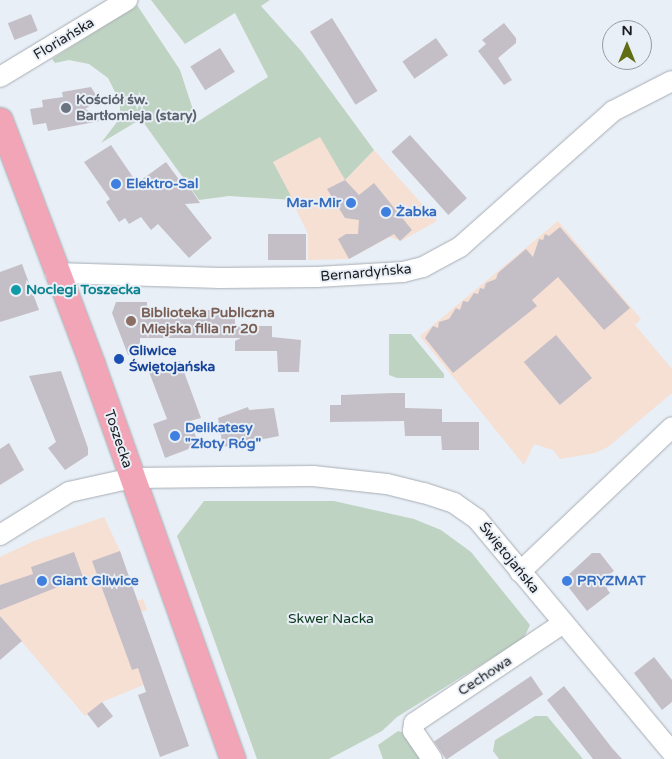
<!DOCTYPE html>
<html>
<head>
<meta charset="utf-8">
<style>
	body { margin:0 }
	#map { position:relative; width:672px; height:759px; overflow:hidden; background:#e9eff6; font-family:"Varela Round",sans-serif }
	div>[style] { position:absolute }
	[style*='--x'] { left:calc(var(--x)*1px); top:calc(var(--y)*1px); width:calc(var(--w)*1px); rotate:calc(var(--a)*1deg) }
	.commercial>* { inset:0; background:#f6dfd3 }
	.green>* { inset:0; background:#bfd3c2 }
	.building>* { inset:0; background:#c4bfc7; transform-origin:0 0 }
	.roads { filter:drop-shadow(0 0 1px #a7adb4) drop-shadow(0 0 1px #a7adb4) }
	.minor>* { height:20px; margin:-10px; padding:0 10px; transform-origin:10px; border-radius:10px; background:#fff }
	.major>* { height:25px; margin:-12.5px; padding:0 12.5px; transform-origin:12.5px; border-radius:12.5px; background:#f2a5b6 }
	.dots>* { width:14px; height:14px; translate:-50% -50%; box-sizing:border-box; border:2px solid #e9eff6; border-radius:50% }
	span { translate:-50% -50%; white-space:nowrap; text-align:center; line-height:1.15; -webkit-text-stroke:4px #e9eff6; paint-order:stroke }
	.street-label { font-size:14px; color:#1a1c1f }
	.worship-label { font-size:14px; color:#5b616d; font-weight:700 }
	.left { translate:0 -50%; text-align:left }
	.shop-label { font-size:14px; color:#366cbe; font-weight:700 }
	.right { translate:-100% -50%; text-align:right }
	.culture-label { font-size:14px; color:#0d838f; font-weight:700 }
	.education-label { font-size:14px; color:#785e54; font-weight:700 }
	.transit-label { font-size:14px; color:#164399; font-weight:700 }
	.park-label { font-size:14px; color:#083919 }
	.north { position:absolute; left:602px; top:20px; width:50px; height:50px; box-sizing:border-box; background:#e9eff6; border:1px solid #969ba0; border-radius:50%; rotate:0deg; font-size:14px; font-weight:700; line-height:20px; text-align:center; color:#1a1c1f }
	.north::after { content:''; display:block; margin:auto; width:18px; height:22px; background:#616d15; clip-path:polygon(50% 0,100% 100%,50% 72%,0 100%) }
</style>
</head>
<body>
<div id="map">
	<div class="commercial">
		<div style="clip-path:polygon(320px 136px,345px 180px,374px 150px,437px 221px,401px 241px,390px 237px,349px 259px,308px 260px,308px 234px,273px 162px)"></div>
		<div style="clip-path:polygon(558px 221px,641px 319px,635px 325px,672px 369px,672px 393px,608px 447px,595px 453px,560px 459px,553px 450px,534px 444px,524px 465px,420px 336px)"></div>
		<div style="clip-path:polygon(104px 517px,120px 551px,136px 601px,143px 599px,147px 610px,140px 612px,163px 677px,102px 702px,85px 716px,0 616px,0 557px,34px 541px)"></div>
	</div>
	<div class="green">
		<div style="clip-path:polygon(151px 0,270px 0,261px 6px,302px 52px,374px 150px,345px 180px,320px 137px,273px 162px,293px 200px,229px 196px,199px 200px,141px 119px,101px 143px,120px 118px,120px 102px,108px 78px,89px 64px,69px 60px,55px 63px,52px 59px,137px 5px,180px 70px,197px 122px,268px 77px,235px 13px,185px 44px)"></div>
		<div style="clip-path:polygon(389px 334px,411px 334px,444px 374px,444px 378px,397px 378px,389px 375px)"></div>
		<div style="clip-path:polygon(204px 501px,334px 501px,414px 519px,441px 530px,471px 552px,530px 625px,524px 638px,397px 717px,382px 731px,329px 759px,257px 759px,177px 536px)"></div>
		<div style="clip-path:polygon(535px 716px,547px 716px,583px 759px,499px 759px,493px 751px,495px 740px)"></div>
		<div style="clip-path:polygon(398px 731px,405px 733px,422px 759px,383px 759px,378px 745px)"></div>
	</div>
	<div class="building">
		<div style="left:31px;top:14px;width:18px;height:25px;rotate:68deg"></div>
		<div style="left:332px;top:18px;width:86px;height:26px;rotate:58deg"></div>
		<div style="clip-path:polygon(504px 23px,516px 38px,516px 43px,498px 58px,512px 80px,504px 85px,478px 51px,486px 44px,482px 40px)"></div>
		<div style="left:436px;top:38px;width:21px;height:41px;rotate:55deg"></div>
		<div style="left:220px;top:48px;width:28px;height:35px;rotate:58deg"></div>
		<div style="clip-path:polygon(91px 87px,99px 100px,85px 109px,105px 120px,48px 131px,46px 123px,33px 125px,30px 109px,43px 107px,42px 100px,63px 97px,62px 92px)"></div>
		<div style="left:410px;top:135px;width:85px;height:25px;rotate:48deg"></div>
		<div style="clip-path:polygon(111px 145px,137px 183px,166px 162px,183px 185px,186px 182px,200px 203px,185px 204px,212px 238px,189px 258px,158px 224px,151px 230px,141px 217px,129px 224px,125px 218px,119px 222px,106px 202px,110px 199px,84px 162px)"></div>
		<div style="clip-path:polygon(345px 180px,359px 195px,374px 183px,412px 230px,400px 241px,394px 234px,349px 259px,338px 239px,346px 234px,358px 234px,359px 220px,345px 218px,327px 189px)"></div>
		<div style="clip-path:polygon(560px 227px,630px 308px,604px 330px,558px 277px,532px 300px,537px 306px,453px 373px,425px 338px,433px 326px,438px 328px,439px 322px,449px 319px,456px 308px,460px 310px,463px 301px,468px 302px,474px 293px,478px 294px,480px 288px,484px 289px,486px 283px,496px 279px,498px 273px,526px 249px,533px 257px,539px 239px,543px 240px,545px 234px,549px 236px)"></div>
		<div style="left:268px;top:234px;width:38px;height:26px"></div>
		<div style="clip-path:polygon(22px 264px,39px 310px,0 322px,0 272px)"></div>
		<div style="clip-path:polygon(116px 302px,147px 302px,147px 310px,235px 310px,235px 326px,272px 326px,272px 337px,301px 340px,299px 372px,278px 372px,277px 351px,235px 351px,235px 341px,241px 338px,140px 338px,140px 356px,128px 355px,112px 313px)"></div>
		<div style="left:556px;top:335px;width:56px;height:42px;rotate:50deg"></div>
		<div style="clip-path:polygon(180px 361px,201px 418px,190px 421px,196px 437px,191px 439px,194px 447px,165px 458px,153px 424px,167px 419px,149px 372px)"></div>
		<div style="clip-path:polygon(61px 371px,88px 448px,88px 455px,65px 470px,48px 448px,56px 442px,29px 376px)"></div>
		<div style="clip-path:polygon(393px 393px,405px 393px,405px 408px,442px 409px,442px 422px,479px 422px,479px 450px,442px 450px,441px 436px,405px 436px,404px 421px,330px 422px,330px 405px,341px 405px,341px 395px)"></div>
		<div style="clip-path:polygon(248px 407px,249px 410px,274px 408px,279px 436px,223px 447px,218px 418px)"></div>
		<div style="clip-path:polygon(9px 443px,24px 470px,0 485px,0 449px)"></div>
		<div style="clip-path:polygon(120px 551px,189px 746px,160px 757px,138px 695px,146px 692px,138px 668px,132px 670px,92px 561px)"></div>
		<div style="clip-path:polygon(74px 552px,83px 577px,0 610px,0 585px,33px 574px,31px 567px)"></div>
		<div style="clip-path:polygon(592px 553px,600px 553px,614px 571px,608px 575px,607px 589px,610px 593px,587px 611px,566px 584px,566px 577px)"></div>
		<div style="clip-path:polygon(0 616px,22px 641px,0 660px)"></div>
		<div style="clip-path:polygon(654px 657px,672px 680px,672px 702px,662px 710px,634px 673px)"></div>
		<div style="left:531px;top:676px;width:22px;height:117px;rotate:56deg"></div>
		<div style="clip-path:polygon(564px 686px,612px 748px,622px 759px,593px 759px,547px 700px)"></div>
		<div style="left:102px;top:702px;width:18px;height:19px;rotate:52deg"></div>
	</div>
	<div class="roads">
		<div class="minor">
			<div style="--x:0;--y:77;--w:149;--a:-31.2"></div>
			<div style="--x:55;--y:273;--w:165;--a:1.7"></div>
			<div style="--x:220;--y:278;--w:97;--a:-0.6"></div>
			<div style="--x:317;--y:277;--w:86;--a:-3.3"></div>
			<div style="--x:403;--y:272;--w:21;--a:-14"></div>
			<div style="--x:423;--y:267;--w:42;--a:-28.4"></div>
			<div style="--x:460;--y:247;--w:205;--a:-41.6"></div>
			<div style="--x:613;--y:111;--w:66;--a:-27"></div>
			<div style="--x:0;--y:535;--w:81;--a:-31.9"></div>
			<div style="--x:69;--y:492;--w:65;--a:-12.5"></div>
			<div style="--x:132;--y:478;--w:181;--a:-0.6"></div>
			<div style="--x:313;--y:476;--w:74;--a:6.2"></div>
			<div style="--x:387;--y:484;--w:38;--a:14"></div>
			<div style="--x:424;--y:493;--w:32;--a:18"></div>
			<div style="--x:454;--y:503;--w:28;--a:35"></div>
			<div style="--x:477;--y:519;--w:304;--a:50.1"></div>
			<div style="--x:520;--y:572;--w:210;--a:-43.6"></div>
			<div style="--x:432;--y:759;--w:34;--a:-124"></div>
			<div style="--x:413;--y:731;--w:8;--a:-83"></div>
			<div style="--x:414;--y:723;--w:178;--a:-33.8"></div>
		</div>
		<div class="major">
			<div style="--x:0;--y:120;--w:261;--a:69.3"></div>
			<div style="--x:92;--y:364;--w:419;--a:70.4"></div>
		</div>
	</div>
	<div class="dots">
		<div style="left:66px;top:108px;background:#6b7280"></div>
		<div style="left:116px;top:184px;background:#3f7fe0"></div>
		<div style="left:351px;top:203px;background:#3f7fe0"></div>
		<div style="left:386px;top:212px;background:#3f7fe0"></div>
		<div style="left:16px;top:290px;background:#0f9aa8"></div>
		<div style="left:131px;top:321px;background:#8d6e63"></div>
		<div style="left:119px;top:359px;background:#1a4fb4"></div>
		<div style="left:175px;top:436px;background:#3f7fe0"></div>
		<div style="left:42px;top:581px;background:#3f7fe0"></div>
		<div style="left:567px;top:581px;background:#3f7fe0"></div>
	</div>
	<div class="street-label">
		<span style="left:64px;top:39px;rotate:-31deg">Floriańska</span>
		<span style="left:366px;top:273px;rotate:-5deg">Bernardyńska</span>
		<span style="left:118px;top:439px;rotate:71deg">Toszecka</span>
		<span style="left:509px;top:558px;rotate:51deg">Świętojańska</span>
		<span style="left:485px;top:676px;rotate:-33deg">Cechowa</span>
	</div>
	<div class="worship-label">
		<span class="left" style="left:76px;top:108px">Kościół św.<br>Bartłomieja (stary)</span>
	</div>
	<div class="shop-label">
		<span class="left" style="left:126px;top:184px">Elektro-Sal</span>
		<span class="right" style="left:341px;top:203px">Mar-Mir</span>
		<span class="left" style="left:396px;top:212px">Żabka</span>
		<span class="left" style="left:185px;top:436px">Delikatesy<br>"Złoty Róg"</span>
		<span class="left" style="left:52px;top:581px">Giant Gliwice</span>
		<span class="left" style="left:577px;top:581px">PRYZMAT</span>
	</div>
	<div class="culture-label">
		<span class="left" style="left:26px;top:290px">Noclegi Toszecka</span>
	</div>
	<div class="education-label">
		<span class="left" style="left:141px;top:321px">Biblioteka Publiczna<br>Miejska filia nr 20</span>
	</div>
	<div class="transit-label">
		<span class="left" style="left:129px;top:359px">Gliwice<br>Świętojańska</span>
	</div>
	<div class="park-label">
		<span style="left:331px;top:619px">Skwer Nacka</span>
	</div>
	<div class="north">N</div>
</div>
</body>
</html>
